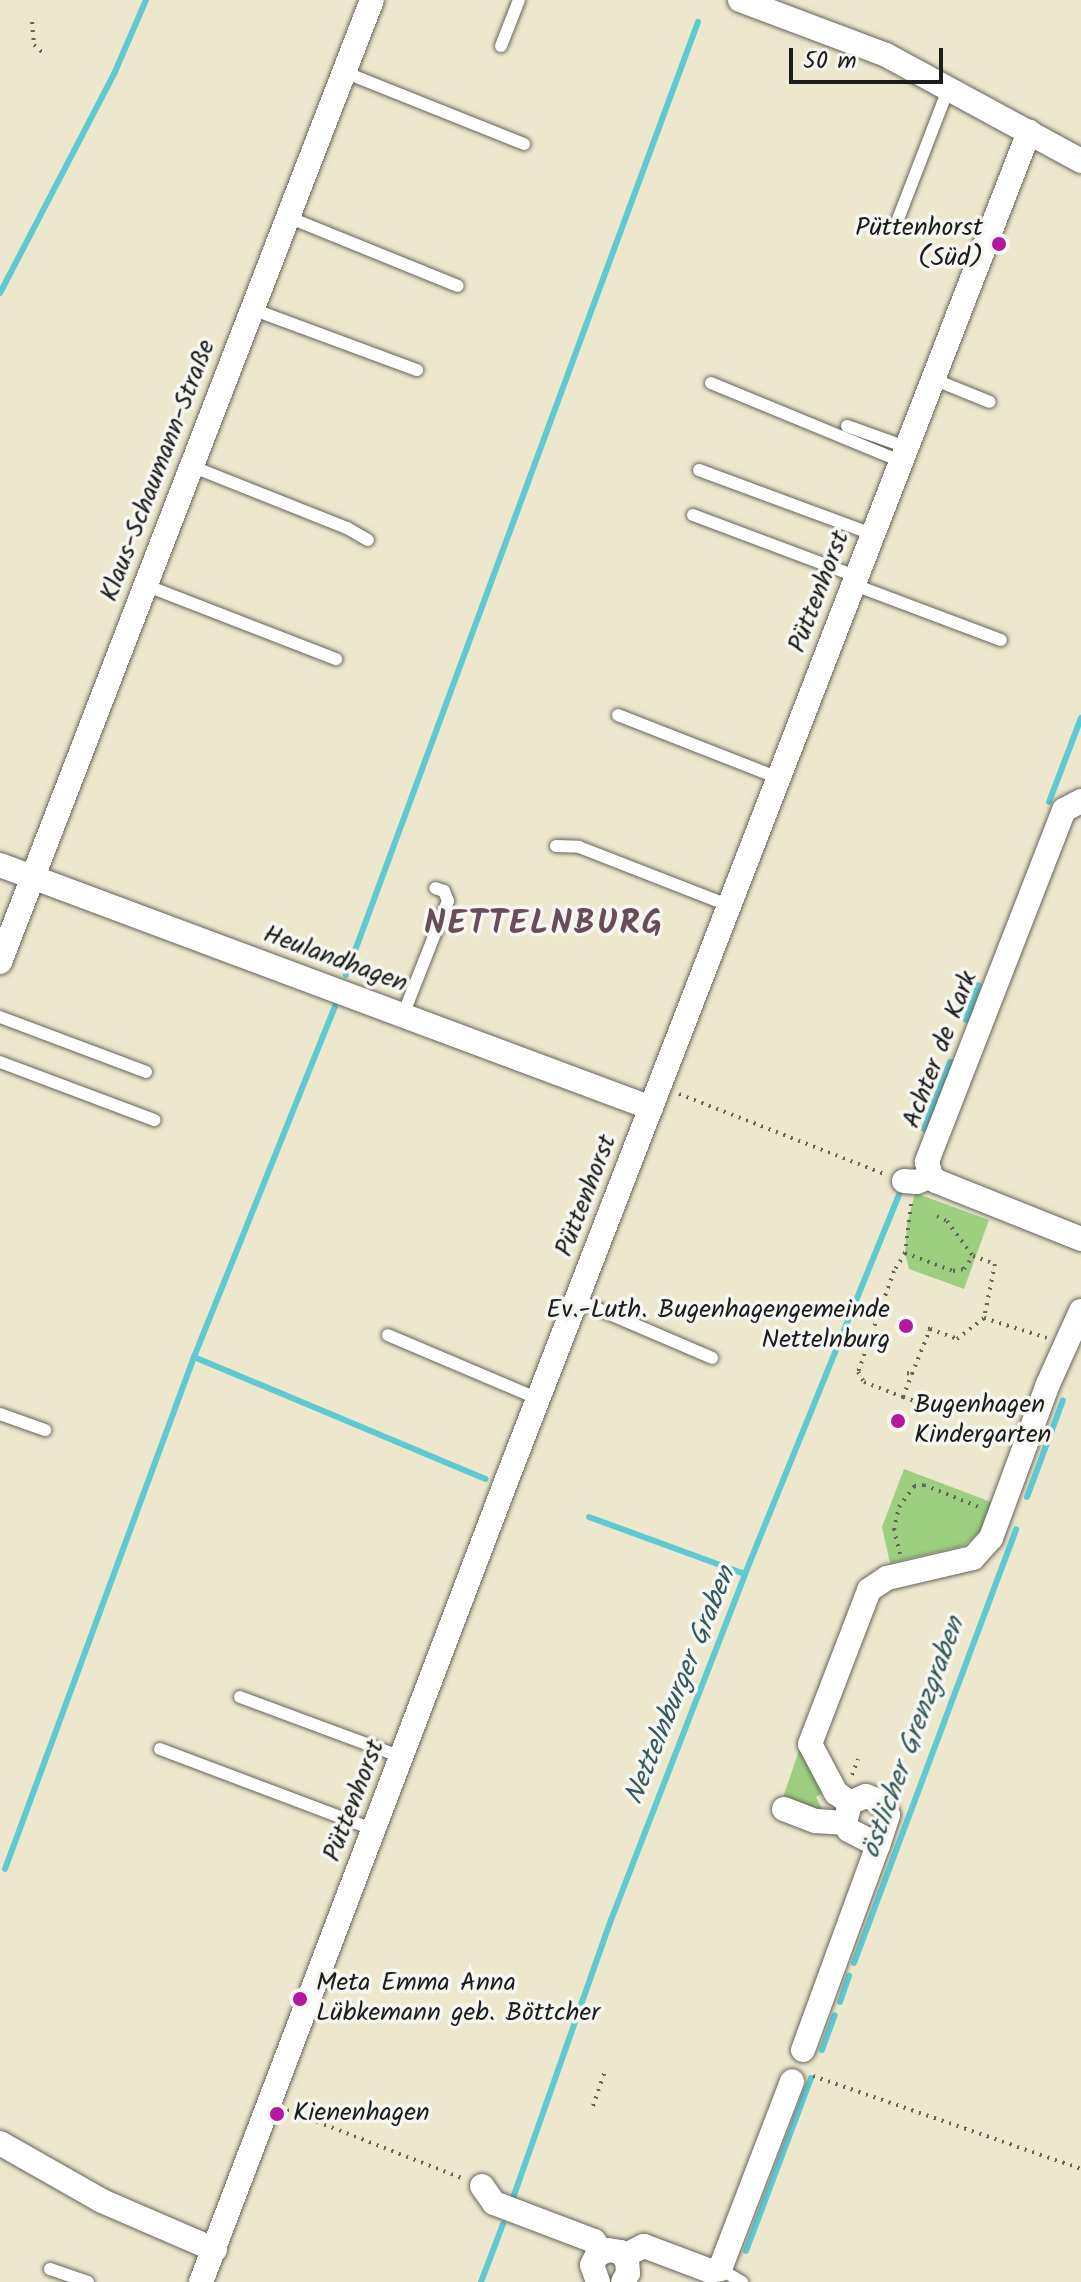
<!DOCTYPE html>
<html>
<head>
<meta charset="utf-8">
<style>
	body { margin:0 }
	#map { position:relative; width:1081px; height:2282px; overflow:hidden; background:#ede7ce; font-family:Kalam,sans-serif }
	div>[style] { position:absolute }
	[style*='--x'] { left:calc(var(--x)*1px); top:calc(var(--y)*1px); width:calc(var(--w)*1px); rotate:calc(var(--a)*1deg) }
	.green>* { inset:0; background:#9ccf7f }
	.stream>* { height:6px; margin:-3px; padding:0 3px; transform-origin:3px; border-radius:3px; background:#5dcad2 }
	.path>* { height:4px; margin-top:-2px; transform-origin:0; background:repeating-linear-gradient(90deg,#65635a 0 2px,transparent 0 8px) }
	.roads { filter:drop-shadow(0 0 2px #65635a) drop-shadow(0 0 2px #65635a) }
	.lane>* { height:12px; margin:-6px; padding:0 6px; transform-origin:6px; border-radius:6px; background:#fff }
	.street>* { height:24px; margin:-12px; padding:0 12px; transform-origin:12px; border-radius:12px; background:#fff }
	.dots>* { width:22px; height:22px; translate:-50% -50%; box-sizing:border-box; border:4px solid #f6f6f2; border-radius:50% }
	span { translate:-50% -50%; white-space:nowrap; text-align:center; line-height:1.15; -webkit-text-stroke:7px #f6f6f2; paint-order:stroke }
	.poi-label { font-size:26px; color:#1c1c1c }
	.right { translate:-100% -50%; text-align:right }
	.left { translate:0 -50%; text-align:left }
	.street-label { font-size:26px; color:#1c1c1c }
	.water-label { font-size:28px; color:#33595c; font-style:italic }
	.district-label { font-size:34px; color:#694c59; font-weight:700; letter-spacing:2px }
	.scale { position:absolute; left:789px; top:48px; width:154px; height:36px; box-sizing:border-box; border:4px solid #1c1c1c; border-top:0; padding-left:10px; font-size:24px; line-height:28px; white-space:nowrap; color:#1c1c1c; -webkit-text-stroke:6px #f6f6f2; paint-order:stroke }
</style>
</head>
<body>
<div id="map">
	<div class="green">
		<div style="clip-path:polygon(915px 1193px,989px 1220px,964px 1289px,909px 1269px,905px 1253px,907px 1224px)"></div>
		<div style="clip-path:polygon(904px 1469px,991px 1502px,981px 1531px,963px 1546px,890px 1563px,882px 1527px)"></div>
		<div style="clip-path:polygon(800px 1748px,824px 1792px,816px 1797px,824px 1813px,783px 1797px)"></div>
	</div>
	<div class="stream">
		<div style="--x:0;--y:293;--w:247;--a:-62.5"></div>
		<div style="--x:114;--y:74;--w:81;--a:-66.6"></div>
		<div style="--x:1049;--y:802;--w:90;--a:-69.1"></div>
		<div style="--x:346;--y:975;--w:1016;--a:-69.73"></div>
		<div style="--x:966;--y:1020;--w:37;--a:-70"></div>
		<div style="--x:924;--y:1129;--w:72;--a:-68.8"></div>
		<div style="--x:194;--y:1357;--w:378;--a:-68.1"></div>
		<div style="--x:1027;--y:1497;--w:103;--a:-69.6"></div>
		<div style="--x:589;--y:1517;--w:166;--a:20.1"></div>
		<div style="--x:5;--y:1869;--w:546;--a:-69.74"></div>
		<div style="--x:194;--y:1357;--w:316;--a:22.7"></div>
		<div style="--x:854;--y:1963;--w:463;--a:-69.5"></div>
		<div style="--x:840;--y:2002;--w:28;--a:-71"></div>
		<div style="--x:822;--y:2050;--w:37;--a:-70"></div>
		<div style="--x:513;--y:2198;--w:295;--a:-70.6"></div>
		<div style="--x:611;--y:1920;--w:371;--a:-68.8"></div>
		<div style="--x:745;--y:1574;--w:410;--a:-67.9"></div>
		<div style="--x:746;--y:2251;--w:185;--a:-69.4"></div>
		<div style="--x:481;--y:2282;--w:62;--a:-69.2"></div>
	</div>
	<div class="path">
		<div style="--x:32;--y:22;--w:23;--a:85"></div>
		<div style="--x:34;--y:45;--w:11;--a:41"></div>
		<div style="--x:679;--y:1094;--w:223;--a:21.3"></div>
		<div style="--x:911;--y:1204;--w:49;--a:97"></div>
		<div style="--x:905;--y:1253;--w:51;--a:20.6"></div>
		<div style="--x:953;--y:1271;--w:11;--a:-10"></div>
		<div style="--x:964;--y:1269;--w:16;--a:-55"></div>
		<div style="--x:973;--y:1256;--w:23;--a:20"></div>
		<div style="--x:995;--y:1264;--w:55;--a:101.5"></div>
		<div style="--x:937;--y:1216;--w:11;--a:27"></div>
		<div style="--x:947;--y:1221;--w:44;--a:53.4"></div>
		<div style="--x:905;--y:1253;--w:21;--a:121"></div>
		<div style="--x:894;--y:1271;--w:107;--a:109.6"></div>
		<div style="--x:858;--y:1372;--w:12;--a:59"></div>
		<div style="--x:864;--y:1382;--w:42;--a:21"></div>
		<div style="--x:903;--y:1397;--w:25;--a:-69"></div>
		<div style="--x:930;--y:1329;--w:29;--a:20"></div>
		<div style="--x:957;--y:1339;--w:34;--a:-38"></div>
		<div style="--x:984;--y:1318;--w:66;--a:17.6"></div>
		<div style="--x:907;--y:1373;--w:5;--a:11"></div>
		<div style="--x:912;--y:1374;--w:48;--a:-68.2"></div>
		<div style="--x:930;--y:1329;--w:7;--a:-164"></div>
		<div style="--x:903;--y:1397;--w:24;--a:19"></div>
		<div style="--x:900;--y:1554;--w:25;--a:-104"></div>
		<div style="--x:894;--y:1530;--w:24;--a:-78"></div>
		<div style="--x:899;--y:1507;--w:26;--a:-54"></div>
		<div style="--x:914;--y:1486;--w:10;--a:-6"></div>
		<div style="--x:924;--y:1485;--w:59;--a:21.8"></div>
		<div style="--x:852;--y:1775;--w:17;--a:-69"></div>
		<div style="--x:813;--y:2076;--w:284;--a:19.1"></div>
		<div style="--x:593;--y:2106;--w:37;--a:-71"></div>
		<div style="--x:287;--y:2110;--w:187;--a:21.3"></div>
	</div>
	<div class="roads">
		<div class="lane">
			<div style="--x:501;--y:46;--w:49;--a:-68.6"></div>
			<div style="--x:344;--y:72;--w:194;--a:21.8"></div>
			<div style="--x:288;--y:217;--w:183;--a:22.1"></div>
			<div style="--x:895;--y:227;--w:150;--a:-68.9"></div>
			<div style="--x:252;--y:309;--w:176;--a:20.3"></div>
			<div style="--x:933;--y:379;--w:61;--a:22"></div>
			<div style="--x:711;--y:383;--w:204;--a:22.4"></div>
			<div style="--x:847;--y:426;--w:63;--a:19.6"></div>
			<div style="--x:191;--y:466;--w:168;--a:21.7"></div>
			<div style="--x:347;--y:528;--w:24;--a:30"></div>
			<div style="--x:699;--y:470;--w:184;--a:20.3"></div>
			<div style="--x:693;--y:515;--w:173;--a:20.6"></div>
			<div style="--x:852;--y:584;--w:159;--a:20.6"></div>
			<div style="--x:145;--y:585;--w:205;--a:21.2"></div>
			<div style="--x:618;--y:715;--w:173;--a:21.4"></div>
			<div style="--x:556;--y:846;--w:23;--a:2"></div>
			<div style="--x:579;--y:847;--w:162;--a:21.3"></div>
			<div style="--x:403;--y:1015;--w:123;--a:-68.5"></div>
			<div style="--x:448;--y:901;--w:11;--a:-112"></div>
			<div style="--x:444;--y:891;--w:9;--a:-162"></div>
			<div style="--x:0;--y:1017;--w:156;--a:20.6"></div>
			<div style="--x:0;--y:1062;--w:165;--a:20.6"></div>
			<div style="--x:577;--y:1300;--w:147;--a:23.2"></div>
			<div style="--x:388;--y:1335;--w:164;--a:23"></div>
			<div style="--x:0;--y:1414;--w:48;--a:19.6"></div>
			<div style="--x:240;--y:1697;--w:172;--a:20.4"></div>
			<div style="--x:160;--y:1749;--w:229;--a:20.7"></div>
			<div style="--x:50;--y:2269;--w:40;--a:18.9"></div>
			<div style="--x:720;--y:2269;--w:26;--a:31"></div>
		</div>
		<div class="street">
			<div style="--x:740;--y:0;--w:156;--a:20.6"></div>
			<div style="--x:886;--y:55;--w:222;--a:28.5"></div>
			<div style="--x:1081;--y:801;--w:19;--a:152"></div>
			<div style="--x:1064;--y:810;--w:378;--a:111.3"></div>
			<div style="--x:927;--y:1162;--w:15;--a:74"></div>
			<div style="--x:931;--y:1176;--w:7;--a:45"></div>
			<div style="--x:936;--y:1181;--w:156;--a:21.8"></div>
			<div style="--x:0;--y:865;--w:695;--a:20.47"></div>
			<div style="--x:0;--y:962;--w:1031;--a:-68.86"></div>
			<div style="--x:904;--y:1181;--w:13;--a:4"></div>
			<div style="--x:917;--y:1182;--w:15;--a:-23"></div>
			<div style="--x:866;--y:1796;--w:16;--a:22"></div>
			<div style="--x:881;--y:1802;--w:15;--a:62"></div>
			<div style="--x:888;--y:1815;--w:32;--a:108"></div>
			<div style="--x:878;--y:1845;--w:33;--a:-153"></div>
			<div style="--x:849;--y:1830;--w:8;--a:-120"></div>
			<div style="--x:845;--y:1823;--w:21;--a:-76"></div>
			<div style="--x:850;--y:1803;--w:17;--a:-24"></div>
			<div style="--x:850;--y:1803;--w:17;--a:-144"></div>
			<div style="--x:836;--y:1793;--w:55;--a:-118"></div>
			<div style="--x:810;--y:1744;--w:165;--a:-69"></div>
			<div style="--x:869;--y:1590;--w:22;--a:-34"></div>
			<div style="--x:887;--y:1578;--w:88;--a:-13.1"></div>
			<div style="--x:973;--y:1558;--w:27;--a:-48"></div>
			<div style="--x:991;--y:1538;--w:164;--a:-69.7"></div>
			<div style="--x:1048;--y:1384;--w:80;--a:-65.7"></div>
			<div style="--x:784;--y:1809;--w:34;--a:21"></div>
			<div style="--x:816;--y:1821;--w:29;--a:4"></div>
			<div style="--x:803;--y:2050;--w:218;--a:-69.9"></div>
			<div style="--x:0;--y:2143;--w:117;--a:29.6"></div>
			<div style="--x:102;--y:2201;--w:123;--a:23.4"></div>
			<div style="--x:482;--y:2186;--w:21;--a:55"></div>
			<div style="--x:494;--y:2203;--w:107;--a:20.8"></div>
			<div style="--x:594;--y:2241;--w:14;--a:54"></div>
			<div style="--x:624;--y:2256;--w:22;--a:-27"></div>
			<div style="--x:644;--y:2246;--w:71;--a:20.7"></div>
			<div style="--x:710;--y:2271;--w:10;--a:-11"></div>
			<div style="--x:720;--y:2269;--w:201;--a:-69"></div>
			<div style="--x:201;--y:2282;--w:859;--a:-69.14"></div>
			<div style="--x:507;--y:1479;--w:1445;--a:-68.82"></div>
			<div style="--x:598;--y:2282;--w:18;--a:-109"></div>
			<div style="--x:592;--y:2265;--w:11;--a:-63"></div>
			<div style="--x:597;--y:2255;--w:12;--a:-24"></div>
			<div style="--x:608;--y:2250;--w:12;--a:9"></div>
			<div style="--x:620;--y:2252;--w:11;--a:52"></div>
			<div style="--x:627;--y:2261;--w:12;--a:85"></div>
			<div style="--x:628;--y:2273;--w:10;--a:119"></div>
		</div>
	</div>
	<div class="dots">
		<div style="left:999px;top:244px;background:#b5179e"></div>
		<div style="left:906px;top:1326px;background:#b5179e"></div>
		<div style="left:898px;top:1421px;background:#b5179e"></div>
		<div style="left:300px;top:1999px;background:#b5179e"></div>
		<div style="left:277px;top:2114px;background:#b5179e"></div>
	</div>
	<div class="poi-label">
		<span class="right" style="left:983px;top:244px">Püttenhorst<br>(Süd)</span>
		<span class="right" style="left:890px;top:1326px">Ev.-Luth. Bugenhagengemeinde<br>Nettelnburg</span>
		<span class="left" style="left:914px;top:1421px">Bugenhagen<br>Kindergarten</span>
		<span class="left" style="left:316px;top:1999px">Meta Emma Anna<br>Lübkemann geb. Böttcher</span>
		<span class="left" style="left:293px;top:2114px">Kienenhagen</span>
	</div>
	<div class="street-label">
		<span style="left:159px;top:471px;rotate:-69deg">Klaus-Schaumann-Straße</span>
		<span style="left:820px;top:592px;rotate:-69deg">Püttenhorst</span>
		<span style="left:335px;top:960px;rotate:20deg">Heulandhagen</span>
		<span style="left:941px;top:1050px;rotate:-69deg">Achter de Kark</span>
		<span style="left:587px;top:1196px;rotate:-69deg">Püttenhorst</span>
		<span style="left:355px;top:1801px;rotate:-69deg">Püttenhorst</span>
	</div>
	<div class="water-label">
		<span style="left:681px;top:1686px;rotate:-68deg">Nettelnburger Graben</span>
		<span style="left:914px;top:1738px;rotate:-70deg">östlicher Grenzgraben</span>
	</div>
	<div class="district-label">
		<span style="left:544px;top:925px">NETTELNBURG</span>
	</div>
	<div class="scale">50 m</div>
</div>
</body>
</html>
